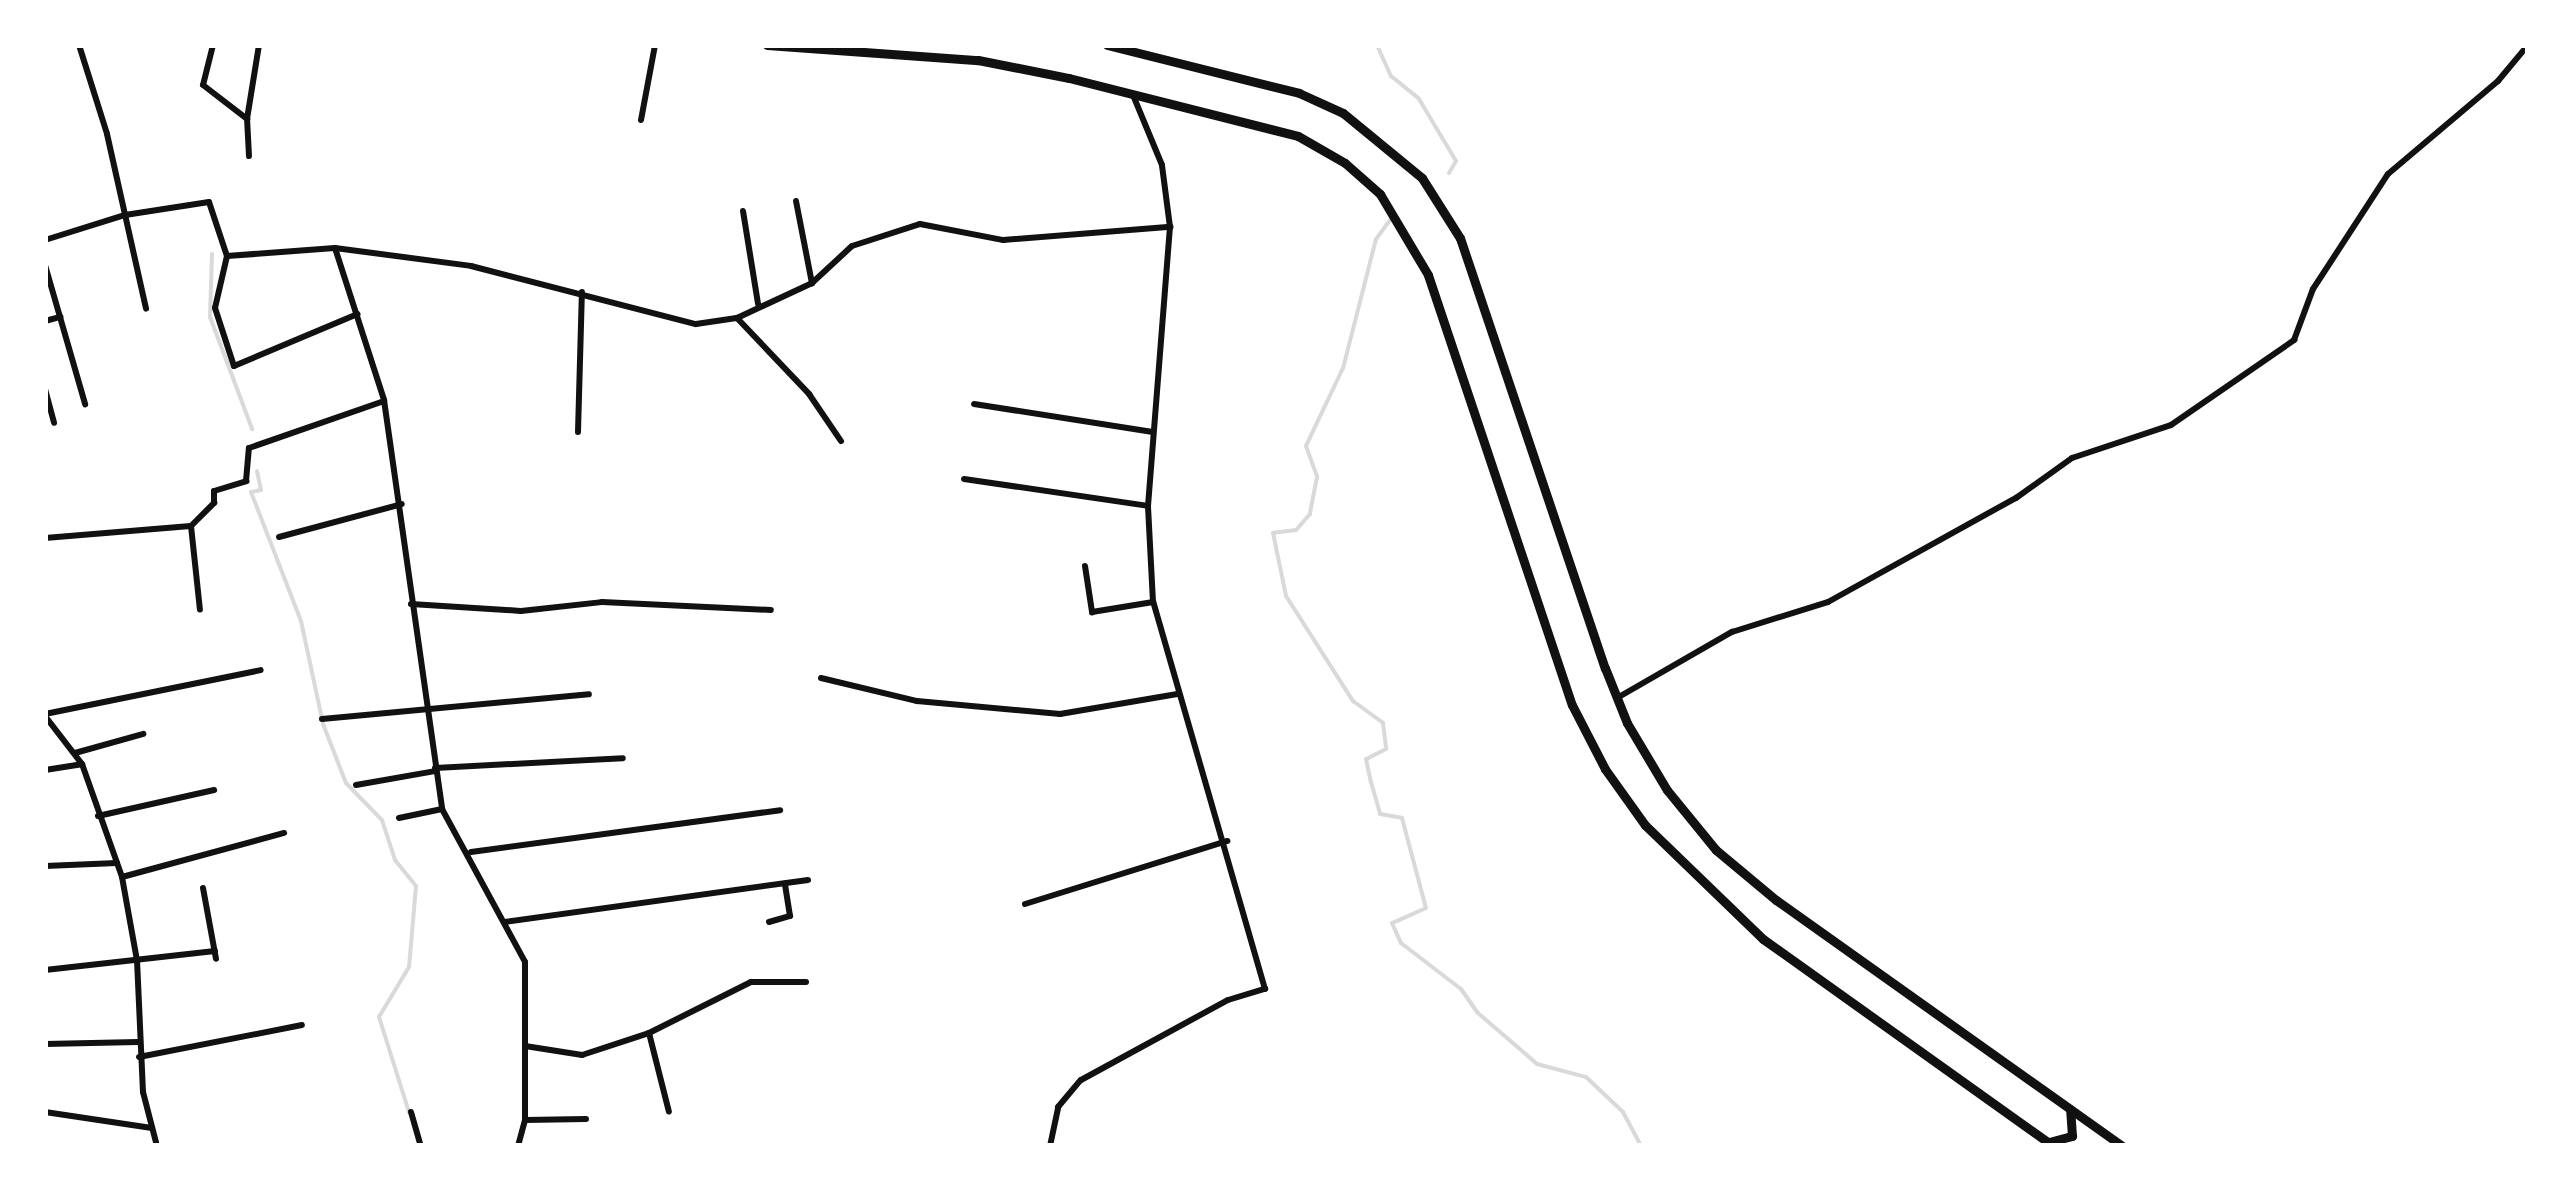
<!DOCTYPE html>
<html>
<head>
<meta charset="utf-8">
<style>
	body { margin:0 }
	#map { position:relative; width:2573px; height:1191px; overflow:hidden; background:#fff; font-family:"Alegreya Sans",sans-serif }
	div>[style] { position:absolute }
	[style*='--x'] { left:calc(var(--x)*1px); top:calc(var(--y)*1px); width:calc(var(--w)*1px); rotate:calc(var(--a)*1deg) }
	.stream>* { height:4px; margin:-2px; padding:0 2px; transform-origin:2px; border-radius:2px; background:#d9d9d9 }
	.minor>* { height:6px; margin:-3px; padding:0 3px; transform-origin:3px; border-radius:3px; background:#111 }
	.tertiary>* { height:9px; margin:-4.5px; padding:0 4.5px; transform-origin:4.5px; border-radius:4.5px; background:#111 }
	span { translate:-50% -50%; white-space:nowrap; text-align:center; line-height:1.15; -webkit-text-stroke:10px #fff; paint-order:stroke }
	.frame { position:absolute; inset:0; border:48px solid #fff; pointer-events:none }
</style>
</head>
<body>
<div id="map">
	<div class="stream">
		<div style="--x:1377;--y:45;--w:34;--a:66"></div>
		<div style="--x:1391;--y:76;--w:36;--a:39"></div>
		<div style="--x:1419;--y:99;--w:72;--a:59.2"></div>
		<div style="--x:1456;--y:161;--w:14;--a:120"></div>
		<div style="--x:1390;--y:220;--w:24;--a:126"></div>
		<div style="--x:1376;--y:239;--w:133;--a:104.3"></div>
		<div style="--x:1343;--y:368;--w:86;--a:115.4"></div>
		<div style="--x:1306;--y:446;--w:33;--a:70"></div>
		<div style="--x:1317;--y:477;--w:38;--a:101"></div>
		<div style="--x:1310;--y:514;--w:21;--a:131"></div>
		<div style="--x:1296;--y:530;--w:23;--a:173"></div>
		<div style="--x:1273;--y:533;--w:64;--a:78.3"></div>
		<div style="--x:1286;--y:596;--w:125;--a:57.5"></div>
		<div style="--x:1353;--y:701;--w:37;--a:36"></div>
		<div style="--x:1383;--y:723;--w:26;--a:83"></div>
		<div style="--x:1386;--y:749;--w:22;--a:153"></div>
		<div style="--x:1366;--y:759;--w:24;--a:78"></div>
		<div style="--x:1371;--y:782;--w:33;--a:74"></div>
		<div style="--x:1380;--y:814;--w:22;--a:10"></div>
		<div style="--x:1402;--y:818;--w:93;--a:75.1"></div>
		<div style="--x:1426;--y:908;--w:37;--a:156"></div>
		<div style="--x:1392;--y:923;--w:22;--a:66"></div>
		<div style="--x:1401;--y:943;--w:76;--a:37.5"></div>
		<div style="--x:1461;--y:989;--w:29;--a:55"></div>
		<div style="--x:1478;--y:1013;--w:78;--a:40.8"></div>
		<div style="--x:1537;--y:1064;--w:51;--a:14.9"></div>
		<div style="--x:1586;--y:1077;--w:51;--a:43.4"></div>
		<div style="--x:1623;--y:1112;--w:38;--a:62"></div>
		<div style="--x:212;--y:254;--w:63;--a:91.8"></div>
		<div style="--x:210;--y:317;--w:120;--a:69.4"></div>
		<div style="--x:257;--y:471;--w:19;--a:78"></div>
		<div style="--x:261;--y:490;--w:10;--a:169"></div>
		<div style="--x:251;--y:492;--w:138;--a:68.8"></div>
		<div style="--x:301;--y:621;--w:105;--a:77.9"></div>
		<div style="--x:323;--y:724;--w:63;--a:68.7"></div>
		<div style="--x:346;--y:783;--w:52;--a:45.8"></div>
		<div style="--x:382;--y:820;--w:42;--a:72"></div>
		<div style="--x:395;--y:860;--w:33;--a:51"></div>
		<div style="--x:416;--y:886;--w:81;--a:94.9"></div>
		<div style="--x:409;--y:967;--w:58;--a:121"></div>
		<div style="--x:379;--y:1017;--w:100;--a:72.5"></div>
	</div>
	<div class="minor">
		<div style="--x:79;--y:45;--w:93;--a:72.5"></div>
		<div style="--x:107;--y:134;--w:179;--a:77.4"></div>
		<div style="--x:213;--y:45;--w:41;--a:104"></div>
		<div style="--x:203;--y:85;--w:56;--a:37.7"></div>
		<div style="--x:641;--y:120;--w:76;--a:-79.4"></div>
		<div style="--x:249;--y:156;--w:37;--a:-93"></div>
		<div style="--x:247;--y:119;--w:75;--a:-80.8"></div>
		<div style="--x:796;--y:201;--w:84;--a:79"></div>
		<div style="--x:743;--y:211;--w:94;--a:80.8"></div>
		<div style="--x:45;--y:240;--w:84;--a:-17.4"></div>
		<div style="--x:125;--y:215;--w:85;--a:-8.8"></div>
		<div style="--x:209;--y:202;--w:57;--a:71.6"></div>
		<div style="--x:227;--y:256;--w:53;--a:103"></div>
		<div style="--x:215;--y:308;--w:61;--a:71.9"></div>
		<div style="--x:234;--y:366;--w:134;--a:-22.8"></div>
		<div style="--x:335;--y:248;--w:160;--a:72.1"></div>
		<div style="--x:384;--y:400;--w:413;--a:81.9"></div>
		<div style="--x:442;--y:809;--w:174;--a:61.5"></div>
		<div style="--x:525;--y:962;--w:158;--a:90"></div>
		<div style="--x:525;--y:1120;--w:27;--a:105"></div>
		<div style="--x:227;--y:256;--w:108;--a:-4.2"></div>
		<div style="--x:335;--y:248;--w:137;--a:7.5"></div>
		<div style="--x:471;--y:266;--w:232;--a:14.5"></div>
		<div style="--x:696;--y:324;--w:41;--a:-8.3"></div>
		<div style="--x:737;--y:318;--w:83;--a:-25"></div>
		<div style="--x:812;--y:283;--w:54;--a:-42.8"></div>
		<div style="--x:852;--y:246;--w:71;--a:-17.9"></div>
		<div style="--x:920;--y:224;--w:85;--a:10.9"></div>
		<div style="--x:1003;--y:240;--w:168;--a:-4.5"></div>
		<div style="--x:45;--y:265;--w:145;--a:73.9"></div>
		<div style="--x:737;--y:318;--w:105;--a:46.5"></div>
		<div style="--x:809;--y:394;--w:57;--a:55.8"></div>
		<div style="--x:45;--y:321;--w:16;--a:-15"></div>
		<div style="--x:45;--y:389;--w:35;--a:75"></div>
		<div style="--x:974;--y:404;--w:181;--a:8.9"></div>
		<div style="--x:578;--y:432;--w:140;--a:-88.4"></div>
		<div style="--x:964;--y:479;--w:186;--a:8.3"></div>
		<div style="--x:191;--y:526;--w:84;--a:83.9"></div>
		<div style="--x:279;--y:537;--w:127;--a:-15"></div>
		<div style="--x:45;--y:538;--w:146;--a:-4.7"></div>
		<div style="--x:191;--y:526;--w:33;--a:-45"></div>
		<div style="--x:214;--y:503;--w:12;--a:-90"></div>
		<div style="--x:214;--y:491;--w:34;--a:-17"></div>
		<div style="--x:246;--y:481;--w:33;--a:-85"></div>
		<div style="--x:249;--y:448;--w:143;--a:-19.2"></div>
		<div style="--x:1085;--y:566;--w:47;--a:81.3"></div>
		<div style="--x:1092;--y:612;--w:62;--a:-9.3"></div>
		<div style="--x:411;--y:604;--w:110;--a:3.6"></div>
		<div style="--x:521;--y:611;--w:81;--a:-6.3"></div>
		<div style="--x:602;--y:602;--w:169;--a:2.7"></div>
		<div style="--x:821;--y:678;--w:99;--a:13.5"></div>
		<div style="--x:917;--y:701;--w:144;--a:5.2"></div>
		<div style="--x:1060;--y:714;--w:119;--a:-9.7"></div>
		<div style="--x:1617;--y:698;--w:133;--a:-29.9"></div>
		<div style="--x:1732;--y:632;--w:101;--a:-17.4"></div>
		<div style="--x:1828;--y:602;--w:215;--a:-29"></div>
		<div style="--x:2016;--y:498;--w:69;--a:-35.5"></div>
		<div style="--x:2072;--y:458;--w:104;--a:-18.4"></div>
		<div style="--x:2171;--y:425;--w:150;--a:-34.6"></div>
		<div style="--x:2294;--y:340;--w:54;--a:-69.6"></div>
		<div style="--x:2313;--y:289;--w:137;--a:-56.9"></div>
		<div style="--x:2388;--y:174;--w:144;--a:-40.2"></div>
		<div style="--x:2498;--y:81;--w:47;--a:-50.2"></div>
		<div style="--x:45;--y:714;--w:220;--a:-11.5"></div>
		<div style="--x:45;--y:716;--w:61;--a:52.4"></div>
		<div style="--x:82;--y:764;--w:120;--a:70.5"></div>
		<div style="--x:122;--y:877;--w:84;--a:79.8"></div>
		<div style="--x:137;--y:960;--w:132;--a:87.4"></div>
		<div style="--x:143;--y:1092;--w:56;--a:75.5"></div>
		<div style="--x:322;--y:719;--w:268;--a:-5.3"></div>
		<div style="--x:75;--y:753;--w:71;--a:-15.6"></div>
		<div style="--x:435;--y:768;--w:188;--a:-3"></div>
		<div style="--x:45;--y:770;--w:37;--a:-9"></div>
		<div style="--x:356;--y:785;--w:80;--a:-10"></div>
		<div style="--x:98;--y:816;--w:119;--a:-12.6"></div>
		<div style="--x:399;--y:818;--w:44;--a:-11.8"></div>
		<div style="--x:471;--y:852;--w:312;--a:-7.7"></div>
		<div style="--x:45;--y:866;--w:72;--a:-2.4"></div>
		<div style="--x:122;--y:877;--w:168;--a:-15.2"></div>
		<div style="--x:203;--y:888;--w:72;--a:79.6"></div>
		<div style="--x:1025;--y:904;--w:212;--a:-17.3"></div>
		<div style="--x:505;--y:922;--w:306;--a:-7.9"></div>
		<div style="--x:769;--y:922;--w:22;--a:-16"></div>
		<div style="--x:790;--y:916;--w:33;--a:-99"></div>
		<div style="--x:45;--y:970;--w:171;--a:-6.4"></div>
		<div style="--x:649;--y:1033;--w:81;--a:75.8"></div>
		<div style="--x:45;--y:1044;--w:93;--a:-1.2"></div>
		<div style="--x:525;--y:1046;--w:58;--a:9"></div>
		<div style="--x:582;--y:1055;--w:71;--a:-18.2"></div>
		<div style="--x:649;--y:1033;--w:114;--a:-26.6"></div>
		<div style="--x:751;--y:982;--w:55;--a:0"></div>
		<div style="--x:139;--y:1057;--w:166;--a:-11.1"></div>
		<div style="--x:45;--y:1112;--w:108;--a:8.5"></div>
		<div style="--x:411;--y:1112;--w:35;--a:74"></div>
		<div style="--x:525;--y:1120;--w:61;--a:-0.9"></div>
		<div style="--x:1050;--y:1146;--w:40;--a:-78"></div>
		<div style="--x:1058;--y:1107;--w:35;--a:-50"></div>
		<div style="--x:1081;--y:1080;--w:167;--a:-28.6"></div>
		<div style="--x:1228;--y:1000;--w:39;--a:-17"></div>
		<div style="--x:1265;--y:989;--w:403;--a:-106.1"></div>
		<div style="--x:1153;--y:602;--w:96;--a:-93"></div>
		<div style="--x:1148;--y:506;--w:280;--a:-85.5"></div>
		<div style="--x:1170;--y:227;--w:63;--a:-97.4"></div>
		<div style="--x:1162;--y:165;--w:76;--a:-112.5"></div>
	</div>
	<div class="tertiary">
		<div style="--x:767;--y:45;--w:212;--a:4.1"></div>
		<div style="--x:978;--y:60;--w:93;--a:11.2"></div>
		<div style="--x:1069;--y:78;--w:236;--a:14.2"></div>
		<div style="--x:1298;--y:136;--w:54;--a:29.9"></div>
		<div style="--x:1345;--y:163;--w:47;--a:41.5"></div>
		<div style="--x:1380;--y:194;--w:94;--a:59.3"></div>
		<div style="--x:1428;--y:275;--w:453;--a:71.5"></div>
		<div style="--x:1572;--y:705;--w:72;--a:62.7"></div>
		<div style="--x:1605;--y:769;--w:69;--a:54.5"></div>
		<div style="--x:1645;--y:825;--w:164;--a:44"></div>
		<div style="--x:1763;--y:939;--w:356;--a:35.5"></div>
		<div style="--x:1107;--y:45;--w:198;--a:14"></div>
		<div style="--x:1299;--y:93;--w:48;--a:24.4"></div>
		<div style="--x:1343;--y:113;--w:102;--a:39.4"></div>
		<div style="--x:1422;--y:178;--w:71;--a:57.7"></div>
		<div style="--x:1460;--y:238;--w:454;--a:71.4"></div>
		<div style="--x:1605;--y:668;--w:59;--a:68.2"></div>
		<div style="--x:1627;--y:723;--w:78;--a:59.2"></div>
		<div style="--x:1667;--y:790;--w:77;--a:50.8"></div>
		<div style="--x:1716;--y:850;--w:78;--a:39.8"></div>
		<div style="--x:1776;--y:900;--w:425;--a:35.4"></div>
		<div style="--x:2049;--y:1142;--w:24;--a:-15"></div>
		<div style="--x:2072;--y:1136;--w:27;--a:-94"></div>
	</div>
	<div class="frame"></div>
</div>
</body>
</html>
